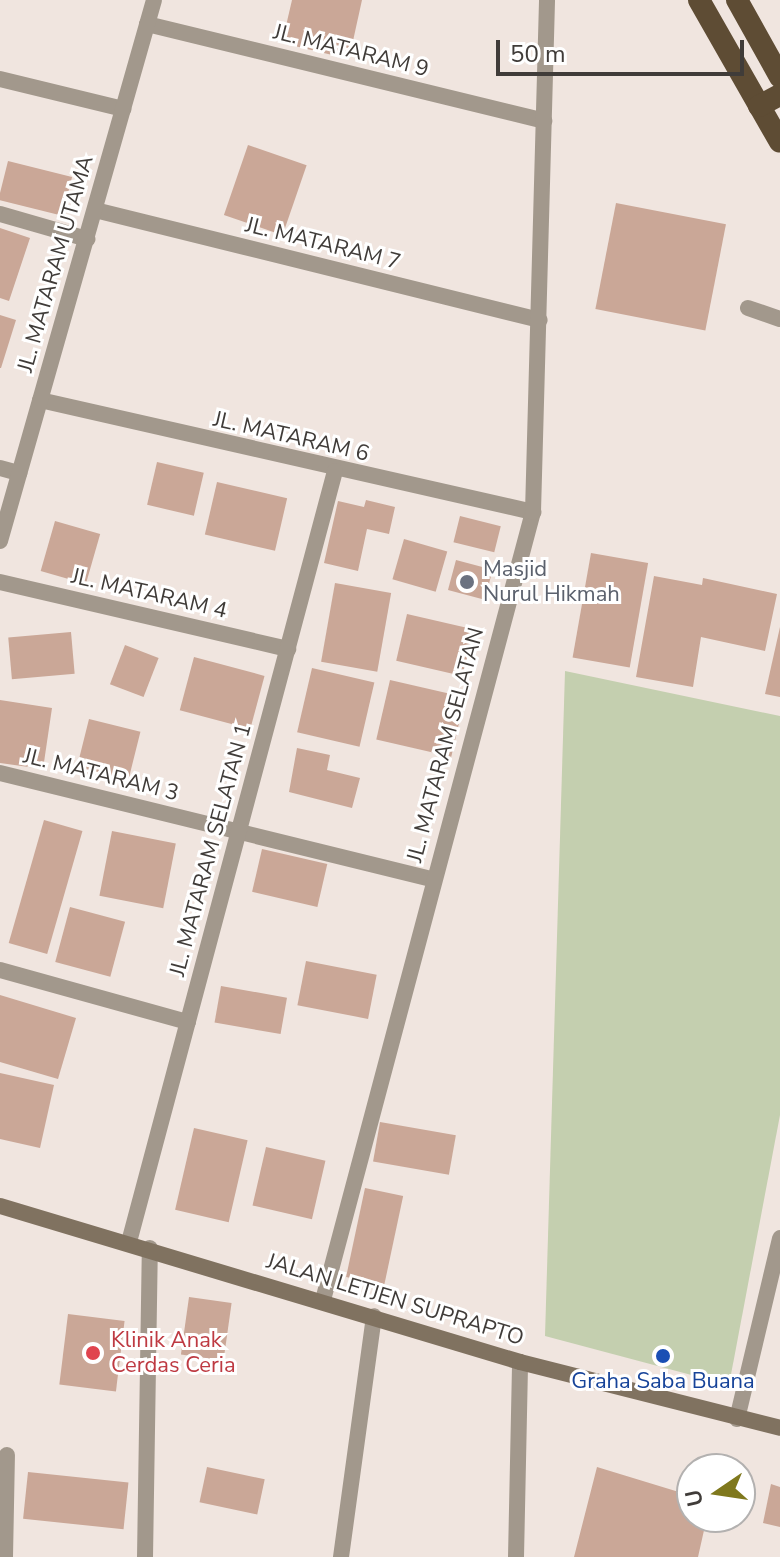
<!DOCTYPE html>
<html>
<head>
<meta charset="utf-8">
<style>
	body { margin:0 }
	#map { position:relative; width:780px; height:1557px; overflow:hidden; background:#f0e5df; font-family:"Nunito Sans",sans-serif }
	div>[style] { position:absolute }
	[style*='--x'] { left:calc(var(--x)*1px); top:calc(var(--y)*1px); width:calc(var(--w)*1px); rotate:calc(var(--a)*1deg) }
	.green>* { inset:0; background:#c4cfaf }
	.building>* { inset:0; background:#caa797; transform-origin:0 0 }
	.service>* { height:16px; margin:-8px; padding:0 8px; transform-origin:8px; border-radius:8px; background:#a2988c }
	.minor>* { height:16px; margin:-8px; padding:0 8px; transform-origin:8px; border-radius:8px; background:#a2988c }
	.tertiary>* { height:16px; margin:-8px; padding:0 8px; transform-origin:8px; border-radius:8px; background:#a2988c }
	.secondary>* { height:16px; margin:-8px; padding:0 8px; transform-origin:8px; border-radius:8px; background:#807260 }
	.trunk>* { height:22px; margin:-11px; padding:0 11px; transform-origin:11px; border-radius:11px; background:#5e4c34 }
	.dots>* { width:22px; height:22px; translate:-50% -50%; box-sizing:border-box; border:4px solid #fff; border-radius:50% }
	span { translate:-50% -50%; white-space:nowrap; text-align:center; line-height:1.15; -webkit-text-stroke:6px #fff; paint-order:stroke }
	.street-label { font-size:22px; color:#403c39 }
	.worship-label { font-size:22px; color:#5b616d }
	.left { translate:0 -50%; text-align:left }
	.health-label { font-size:22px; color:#be3a42 }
	.transit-label { font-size:22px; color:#164399 }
	.north { position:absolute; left:676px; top:1453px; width:80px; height:80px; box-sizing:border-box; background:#fff; border:2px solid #b3b1b0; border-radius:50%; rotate:257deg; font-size:22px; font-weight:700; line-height:32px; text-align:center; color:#403c39 }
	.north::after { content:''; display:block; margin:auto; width:28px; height:36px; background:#7f781d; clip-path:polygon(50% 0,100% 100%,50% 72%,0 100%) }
	.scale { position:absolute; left:496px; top:40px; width:248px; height:36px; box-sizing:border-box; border:4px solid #403c39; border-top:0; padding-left:10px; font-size:24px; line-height:28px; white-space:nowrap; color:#403c39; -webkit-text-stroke:6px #fff; paint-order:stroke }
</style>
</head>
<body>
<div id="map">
	<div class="green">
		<div style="clip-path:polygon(565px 671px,780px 716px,780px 1115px,729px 1385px,545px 1336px)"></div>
	</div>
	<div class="building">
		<div style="clip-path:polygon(292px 0,362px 0,349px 59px,282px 43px)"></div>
		<div style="left:248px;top:145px;width:62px;height:74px;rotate:19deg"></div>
		<div style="left:8px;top:161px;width:66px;height:40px;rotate:14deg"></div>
		<div style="left:616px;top:203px;width:112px;height:108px;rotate:11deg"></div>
		<div style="clip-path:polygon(0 228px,30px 238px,9px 301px,0 298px)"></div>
		<div style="clip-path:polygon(0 315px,16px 320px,1px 368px,0 368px)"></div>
		<div style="left:157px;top:462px;width:48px;height:44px;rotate:13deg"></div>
		<div style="left:217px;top:482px;width:72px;height:54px;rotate:13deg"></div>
		<div style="clip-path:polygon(366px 500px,395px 507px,389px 534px,367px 529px,358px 571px,324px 563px,338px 501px,364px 507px)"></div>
		<div style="left:460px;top:516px;width:42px;height:27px;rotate:14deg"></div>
		<div style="left:55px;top:521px;width:47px;height:52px;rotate:16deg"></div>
		<div style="left:404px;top:539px;width:45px;height:42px;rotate:16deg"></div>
		<div style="left:591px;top:553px;width:58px;height:106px;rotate:10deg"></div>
		<div style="left:456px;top:560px;width:38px;height:31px;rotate:15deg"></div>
		<div style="clip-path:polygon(654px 576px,702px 585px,703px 578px,777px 594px,765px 651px,701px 637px,693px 687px,636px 677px)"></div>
		<div style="left:335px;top:583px;width:57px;height:80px;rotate:10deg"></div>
		<div style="left:407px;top:614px;width:69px;height:48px;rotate:13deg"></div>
		<div style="clip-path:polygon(780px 627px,780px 697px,765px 694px)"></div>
		<div style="left:71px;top:632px;width:42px;height:63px;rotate:85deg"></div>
		<div style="left:125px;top:645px;width:36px;height:42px;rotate:21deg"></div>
		<div style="left:194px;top:657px;width:73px;height:55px;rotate:15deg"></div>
		<div style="left:312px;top:668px;width:64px;height:66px;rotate:13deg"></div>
		<div style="left:390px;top:680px;width:77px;height:61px;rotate:13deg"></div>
		<div style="clip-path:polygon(0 700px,52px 708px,43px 769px,0 763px)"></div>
		<div style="left:89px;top:719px;width:53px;height:54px;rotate:14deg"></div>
		<div style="clip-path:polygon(297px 748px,330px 755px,327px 770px,360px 778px,352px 808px,289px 792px)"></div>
		<div style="left:44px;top:820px;width:40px;height:128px;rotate:16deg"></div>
		<div style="left:112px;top:831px;width:65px;height:66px;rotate:11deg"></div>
		<div style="left:262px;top:849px;width:67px;height:44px;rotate:13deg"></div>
		<div style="left:70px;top:907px;width:57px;height:57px;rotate:15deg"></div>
		<div style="left:306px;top:961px;width:72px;height:45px;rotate:11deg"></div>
		<div style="left:221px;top:986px;width:67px;height:37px;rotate:10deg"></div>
		<div style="clip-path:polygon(0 995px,76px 1018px,58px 1079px,0 1062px)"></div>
		<div style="clip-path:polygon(0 1073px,54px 1085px,40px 1148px,0 1139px)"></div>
		<div style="left:380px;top:1122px;width:77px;height:40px;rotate:10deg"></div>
		<div style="left:194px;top:1128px;width:55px;height:84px;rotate:13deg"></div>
		<div style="left:266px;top:1147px;width:61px;height:60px;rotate:13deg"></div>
		<div style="left:365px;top:1188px;width:39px;height:91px;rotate:12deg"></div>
		<div style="left:189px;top:1297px;width:43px;height:58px;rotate:8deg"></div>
		<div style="left:68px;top:1314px;width:57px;height:71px;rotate:7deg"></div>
		<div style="left:207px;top:1467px;width:59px;height:36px;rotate:12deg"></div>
		<div style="clip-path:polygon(597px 1467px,692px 1496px,692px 1517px,707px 1517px,698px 1557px,574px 1557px)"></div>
		<div style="left:28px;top:1472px;width:101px;height:47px;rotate:6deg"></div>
		<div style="clip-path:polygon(771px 1484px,780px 1487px,780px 1527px,763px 1523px)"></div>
	</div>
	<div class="service">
		<div style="--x:748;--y:308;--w:34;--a:19"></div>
		<div style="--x:737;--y:1419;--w:186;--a:-76.6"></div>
	</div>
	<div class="minor">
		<div style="--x:147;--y:24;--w:409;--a:13.7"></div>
		<div style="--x:0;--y:79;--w:127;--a:13.7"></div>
		<div style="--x:95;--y:210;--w:458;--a:13.9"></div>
		<div style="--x:0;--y:214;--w:91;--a:16"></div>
		<div style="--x:40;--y:400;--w:506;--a:12.8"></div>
		<div style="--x:0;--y:468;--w:20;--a:15"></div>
		<div style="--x:0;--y:541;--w:562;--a:-74.11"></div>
		<div style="--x:0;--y:582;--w:296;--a:13.1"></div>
		<div style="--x:0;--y:773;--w:445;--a:13.8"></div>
		<div style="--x:0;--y:970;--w:195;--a:15.5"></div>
		<div style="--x:129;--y:1242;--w:798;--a:-75.04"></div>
		<div style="--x:323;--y:1300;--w:816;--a:-75.08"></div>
		<div style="--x:533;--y:512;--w:512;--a:-88.43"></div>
		<div style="--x:5;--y:1557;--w:102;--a:-88.9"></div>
		<div style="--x:145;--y:1557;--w:309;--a:-89.1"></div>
		<div style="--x:341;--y:1557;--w:243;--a:-82.2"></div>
	</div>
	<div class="tertiary">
		<div style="--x:516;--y:1557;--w:195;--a:-88.8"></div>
	</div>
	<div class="secondary">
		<div style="--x:0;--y:1206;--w:543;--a:16.7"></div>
		<div style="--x:520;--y:1362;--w:268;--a:14.2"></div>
	</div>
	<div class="trunk">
		<div style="--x:699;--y:0;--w:163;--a:60.3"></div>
		<div style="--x:737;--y:0;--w:88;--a:60.8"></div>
		<div style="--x:759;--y:106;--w:24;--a:-28"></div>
	</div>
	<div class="dots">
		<div style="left:467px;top:582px;background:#6b7280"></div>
		<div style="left:93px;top:1353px;background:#e0444e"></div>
		<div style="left:663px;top:1356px;background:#1a4fb4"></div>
	</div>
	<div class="street-label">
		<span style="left:351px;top:51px;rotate:14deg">JL. MATARAM 9</span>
		<span style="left:323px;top:244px;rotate:14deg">JL. MATARAM 7</span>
		<span style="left:56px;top:264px;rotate:-74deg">JL. MATARAM UTAMA</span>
		<span style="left:291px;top:437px;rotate:13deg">JL. MATARAM 6</span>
		<span style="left:149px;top:594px;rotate:13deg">JL. MATARAM 4</span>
		<span style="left:446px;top:745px;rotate:-75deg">JL. MATARAM SELATAN</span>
		<span style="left:101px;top:775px;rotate:14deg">JL. MATARAM 3</span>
		<span style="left:211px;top:850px;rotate:-75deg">JL. MATARAM SELATAN 1</span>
		<span style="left:395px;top:1300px;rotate:17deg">JALAN LETJEN SUPRAPTO</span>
	</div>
	<div class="worship-label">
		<span class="left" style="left:483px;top:582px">Masjid<br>Nurul Hikmah</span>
	</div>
	<div class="health-label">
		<span class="left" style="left:111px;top:1353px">Klinik Anak<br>Cerdas Ceria</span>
	</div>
	<div class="transit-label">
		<span style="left:663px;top:1382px">Graha Saba Buana</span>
	</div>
	<div class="north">U</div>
	<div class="scale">50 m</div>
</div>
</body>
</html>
